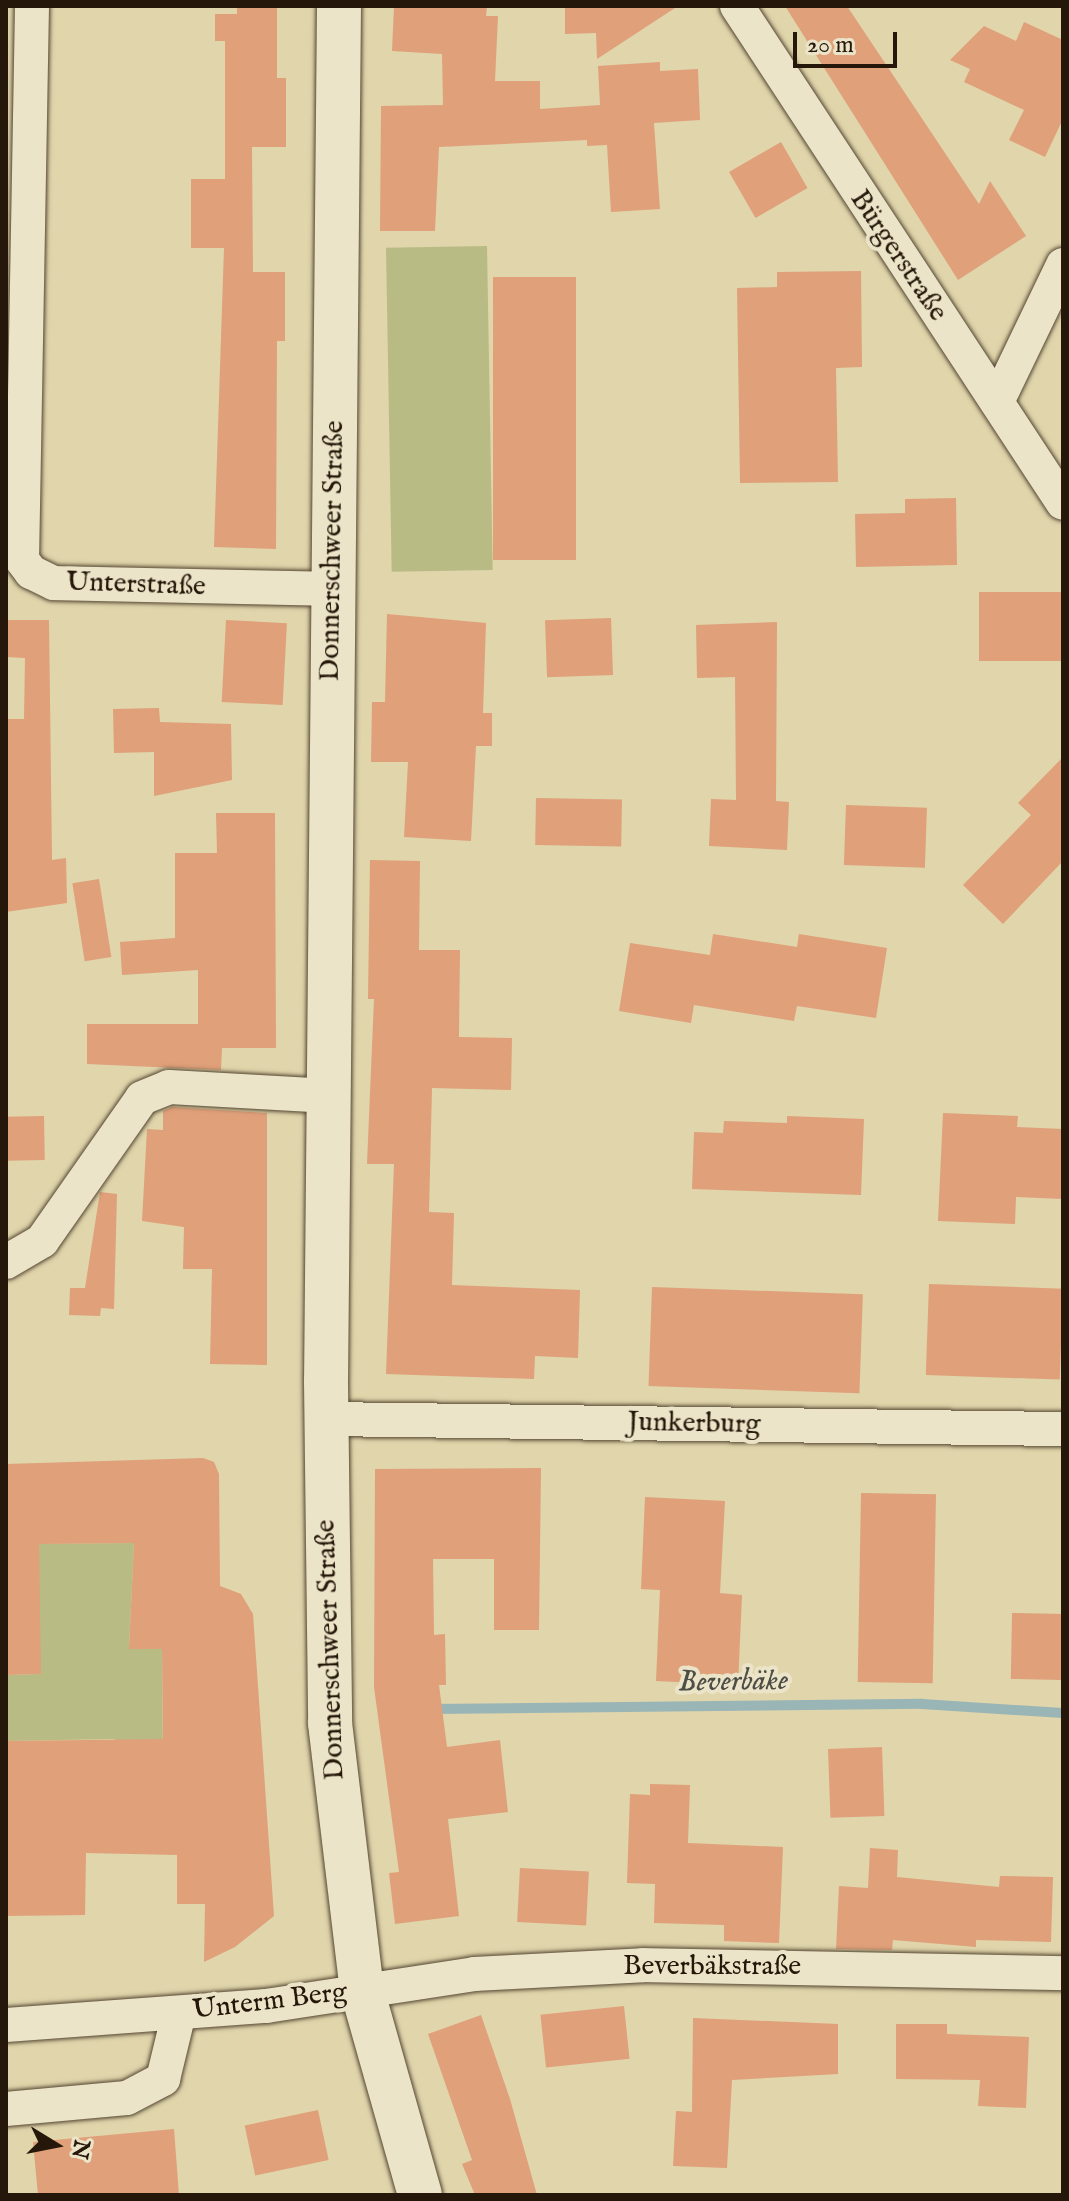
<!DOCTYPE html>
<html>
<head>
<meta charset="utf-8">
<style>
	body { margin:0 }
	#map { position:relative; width:1069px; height:2201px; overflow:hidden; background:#e0d5ab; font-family:"IM FELL English",serif }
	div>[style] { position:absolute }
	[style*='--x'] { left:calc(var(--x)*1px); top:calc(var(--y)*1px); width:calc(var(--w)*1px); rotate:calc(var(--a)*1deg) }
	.green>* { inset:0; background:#b9bb84; transform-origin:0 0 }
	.stream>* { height:10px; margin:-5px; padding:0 5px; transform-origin:5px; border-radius:5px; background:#9ab5b6 }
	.building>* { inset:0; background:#dfa07a; transform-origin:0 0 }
	.roads { filter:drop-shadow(0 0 2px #544632) drop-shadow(0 0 2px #544632) }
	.street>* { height:34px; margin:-17px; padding:0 17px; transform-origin:17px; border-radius:17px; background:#ebe4c8 }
	.secondary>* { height:44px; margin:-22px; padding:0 22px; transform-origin:22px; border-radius:22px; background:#ebe4c8 }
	span { translate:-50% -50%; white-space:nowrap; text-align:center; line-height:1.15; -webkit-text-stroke:8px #ebe4c8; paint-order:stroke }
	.street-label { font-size:28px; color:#251709 }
	.water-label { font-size:30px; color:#4e4e46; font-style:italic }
	.frame { position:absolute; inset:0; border:8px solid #251709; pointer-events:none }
	.north { position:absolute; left:16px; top:2105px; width:80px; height:80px; -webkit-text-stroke:6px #ebe4c8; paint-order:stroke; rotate:100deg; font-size:22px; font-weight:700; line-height:32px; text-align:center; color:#251709 }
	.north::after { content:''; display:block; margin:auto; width:28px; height:36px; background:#251709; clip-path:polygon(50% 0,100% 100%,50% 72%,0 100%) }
	.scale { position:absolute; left:793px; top:32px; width:104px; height:36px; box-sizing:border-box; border:4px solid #251709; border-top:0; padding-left:10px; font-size:24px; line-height:28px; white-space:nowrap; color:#251709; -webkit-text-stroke:6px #ebe4c8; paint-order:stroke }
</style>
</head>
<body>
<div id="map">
	<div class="green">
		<div style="left:487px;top:246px;width:324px;height:101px;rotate:89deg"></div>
		<div style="clip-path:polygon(134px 1543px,129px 1649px,162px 1649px,163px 1760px,114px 1739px,6px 1741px,6px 1675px,41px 1674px,6px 1566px,8px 1544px)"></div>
	</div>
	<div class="stream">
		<div style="--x:429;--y:1709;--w:493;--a:-0.6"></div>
		<div style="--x:922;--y:1704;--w:141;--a:3.7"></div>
	</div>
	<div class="building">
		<div style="clip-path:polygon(237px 6px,277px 6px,277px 78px,286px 78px,286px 147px,252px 147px,253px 272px,285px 272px,285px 341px,277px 341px,276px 549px,214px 547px,224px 248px,191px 248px,191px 179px,225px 179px,225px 41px,215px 41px,215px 14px,237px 14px)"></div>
		<div style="clip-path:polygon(394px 6px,487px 6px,486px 16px,498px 16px,495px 81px,540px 81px,540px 109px,600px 105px,598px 66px,660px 62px,660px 71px,698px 69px,700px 120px,654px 123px,660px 209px,611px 212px,607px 145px,587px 146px,587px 140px,439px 147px,435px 231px,380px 231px,381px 106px,443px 105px,442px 54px,392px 51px)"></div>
		<div style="clip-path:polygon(565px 6px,678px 6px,597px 59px,596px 33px,565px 34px)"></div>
		<div style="clip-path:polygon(785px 6px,847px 6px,979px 204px,990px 181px,1026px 236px,958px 280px)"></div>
		<div style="clip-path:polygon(1024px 22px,1063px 40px,1063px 119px,1045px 157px,1009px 140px,1024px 110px,964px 82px,970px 69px,950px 60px,984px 26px,1016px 41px)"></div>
		<div style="left:781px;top:142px;width:53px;height:60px;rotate:60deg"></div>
		<div style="clip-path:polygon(861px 271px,862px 367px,836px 368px,838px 482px,740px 483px,737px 288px,777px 287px,777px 272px)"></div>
		<div style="left:576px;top:277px;width:283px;height:83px;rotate:90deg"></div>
		<div style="clip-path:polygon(956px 498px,957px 565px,856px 567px,855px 514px,905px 513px,905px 499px)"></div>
		<div style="left:1063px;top:592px;width:69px;height:84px;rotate:90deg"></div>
		<div style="clip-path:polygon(387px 614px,486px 623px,483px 713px,492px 713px,492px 746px,476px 746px,471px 841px,404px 837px,408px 762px,371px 762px,372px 702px,385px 702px)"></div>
		<div style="left:611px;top:618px;width:57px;height:66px;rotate:88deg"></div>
		<div style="clip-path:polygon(6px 620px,49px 620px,52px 860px,66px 858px,67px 903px,6px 912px,6px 719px,24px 719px,25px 658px,6px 657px)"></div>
		<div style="left:226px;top:620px;width:61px;height:82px;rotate:3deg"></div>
		<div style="clip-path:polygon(777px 622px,776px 801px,789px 802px,787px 850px,709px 846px,711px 799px,736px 800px,735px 677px,697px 678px,696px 625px)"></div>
		<div style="clip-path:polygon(159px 708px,160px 722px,231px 724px,232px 780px,154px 796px,154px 752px,114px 753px,113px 709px)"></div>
		<div style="clip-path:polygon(1063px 757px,1063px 861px,1003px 924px,963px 885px,1031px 815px,1018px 803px)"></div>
		<div style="left:536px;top:798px;width:86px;height:47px;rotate:1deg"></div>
		<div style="left:846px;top:805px;width:81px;height:60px;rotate:2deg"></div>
		<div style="clip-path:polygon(216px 813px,275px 813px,276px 1048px,222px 1048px,221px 1070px,87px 1064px,87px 1024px,198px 1024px,198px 970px,122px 975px,120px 942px,175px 938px,175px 853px,217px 853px)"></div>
		<div style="clip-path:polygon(370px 860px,420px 861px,419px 950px,460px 950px,459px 1037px,512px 1038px,511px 1090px,432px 1088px,429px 1212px,454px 1213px,452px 1285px,580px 1290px,578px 1358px,535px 1356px,534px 1379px,386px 1374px,394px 1164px,367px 1164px,374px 999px,368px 999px)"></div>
		<div style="left:99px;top:879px;width:79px;height:27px;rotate:81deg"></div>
		<div style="clip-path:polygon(713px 934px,797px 947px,799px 934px,887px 948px,876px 1018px,797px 1006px,794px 1021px,694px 1005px,691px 1023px,619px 1011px,630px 943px,710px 955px)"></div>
		<div style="clip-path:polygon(172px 1107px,267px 1113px,267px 1365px,210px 1364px,212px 1269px,183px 1269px,184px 1227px,142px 1221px,147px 1129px,163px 1130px,163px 1111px)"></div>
		<div style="clip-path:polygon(943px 1113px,1018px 1116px,1017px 1127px,1063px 1129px,1063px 1199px,1016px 1197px,1015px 1224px,938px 1221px)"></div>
		<div style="left:44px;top:1116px;width:44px;height:38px;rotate:89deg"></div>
		<div style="clip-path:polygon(787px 1116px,864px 1119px,861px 1195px,692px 1189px,694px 1132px,723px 1133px,724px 1121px,787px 1123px)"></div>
		<div style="clip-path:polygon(100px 1192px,117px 1194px,114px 1309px,101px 1308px,100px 1316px,69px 1315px,70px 1288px,85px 1288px)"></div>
		<div style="left:929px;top:1284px;width:134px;height:91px;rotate:2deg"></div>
		<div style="left:652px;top:1287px;width:211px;height:99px;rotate:2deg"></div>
		<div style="clip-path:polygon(203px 1458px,214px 1462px,219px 1474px,220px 1586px,241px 1594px,253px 1614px,274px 1916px,235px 1947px,204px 1962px,205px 1904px,177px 1904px,177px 1855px,86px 1853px,85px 1915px,6px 1916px,6px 1741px,163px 1739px,162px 1649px,129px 1649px,134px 1543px,39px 1544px,41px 1674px,6px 1675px,6px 1464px)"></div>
		<div style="clip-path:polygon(541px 1468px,539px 1630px,494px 1630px,494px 1559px,433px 1559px,434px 1635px,445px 1634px,446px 1685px,439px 1685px,447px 1747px,500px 1740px,508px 1812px,448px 1819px,459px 1916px,395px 1924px,389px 1873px,399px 1872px,374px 1687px,375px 1469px)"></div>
		<div style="left:861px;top:1493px;width:75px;height:189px;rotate:1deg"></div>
		<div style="clip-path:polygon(645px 1497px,725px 1501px,720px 1593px,742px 1595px,738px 1685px,656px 1681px,660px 1590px,641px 1589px)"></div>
		<div style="left:1012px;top:1613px;width:51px;height:66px;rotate:1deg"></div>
		<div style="left:882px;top:1747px;width:69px;height:54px;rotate:88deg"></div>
		<div style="clip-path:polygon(650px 1784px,690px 1785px,688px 1843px,783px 1847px,779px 1943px,724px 1941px,724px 1925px,654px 1923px,655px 1884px,627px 1883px,630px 1794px,650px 1795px)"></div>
		<div style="clip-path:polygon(870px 1848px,898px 1850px,897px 1877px,999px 1887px,1000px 1876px,1053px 1877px,1051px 1942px,976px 1940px,976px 1947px,893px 1940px,892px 1950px,836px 1949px,839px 1886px,868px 1888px)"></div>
		<div style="left:520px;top:1868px;width:69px;height:54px;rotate:3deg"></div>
		<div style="left:624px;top:2006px;width:53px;height:84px;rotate:84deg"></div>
		<div style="clip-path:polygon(481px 2015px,510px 2099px,537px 2195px,475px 2195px,462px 2164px,472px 2160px,428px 2034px)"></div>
		<div style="clip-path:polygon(693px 2018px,838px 2024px,838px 2074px,732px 2080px,727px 2168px,673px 2166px,676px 2111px,692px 2112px)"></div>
		<div style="clip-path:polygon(896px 2024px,947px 2024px,947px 2034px,1029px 2037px,1026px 2108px,978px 2106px,980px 2080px,896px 2079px)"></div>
		<div style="left:318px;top:2110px;width:51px;height:75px;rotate:78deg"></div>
		<div style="clip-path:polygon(174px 2129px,179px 2195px,38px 2195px,33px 2142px)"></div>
	</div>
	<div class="roads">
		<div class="street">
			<div style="--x:32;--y:6;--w:554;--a:91.03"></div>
			<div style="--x:22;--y:560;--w:15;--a:53"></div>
			<div style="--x:31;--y:572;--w:25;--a:26"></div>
			<div style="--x:54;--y:583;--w:279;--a:1.2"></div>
			<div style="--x:737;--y:6;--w:594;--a:56.74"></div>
			<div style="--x:997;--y:402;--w:152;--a:-64.3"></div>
			<div style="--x:6;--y:1262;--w:42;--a:-30.3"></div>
			<div style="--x:42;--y:1241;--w:174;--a:-55"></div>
			<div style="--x:142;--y:1098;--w:29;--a:-22"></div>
			<div style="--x:169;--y:1087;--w:162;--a:3.2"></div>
			<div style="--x:326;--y:1419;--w:737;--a:0.78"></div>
			<div style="--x:6;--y:2025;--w:261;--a:-4.2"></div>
			<div style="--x:266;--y:2006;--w:210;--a:-8.7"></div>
			<div style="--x:474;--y:1974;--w:169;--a:-3"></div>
			<div style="--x:643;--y:1965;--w:420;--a:1.1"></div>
			<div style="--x:6;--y:2109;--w:121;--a:-5.2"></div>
			<div style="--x:127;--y:2098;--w:41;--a:-27.8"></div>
			<div style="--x:163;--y:2079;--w:68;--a:-76.4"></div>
		</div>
		<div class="secondary">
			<div style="--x:339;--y:6;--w:1375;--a:90.54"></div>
			<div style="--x:326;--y:1381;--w:342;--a:89.3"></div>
			<div style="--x:330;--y:1723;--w:269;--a:83.2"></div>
			<div style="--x:362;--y:1990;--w:213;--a:74.2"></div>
		</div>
	</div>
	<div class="street-label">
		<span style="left:898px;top:256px;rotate:56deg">Bürgerstraße</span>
		<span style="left:333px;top:551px;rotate:-89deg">Donnerschweer Straße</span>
		<span style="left:136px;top:585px;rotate:2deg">Unterstraße</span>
		<span style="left:694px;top:1424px;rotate:1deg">Junkerburg</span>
		<span style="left:331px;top:1650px;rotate:-92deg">Donnerschweer Straße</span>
		<span style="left:712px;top:1967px">Beverbäkstraße</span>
		<span style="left:270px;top:2002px;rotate:-7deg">Unterm Berg</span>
	</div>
	<div class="water-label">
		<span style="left:733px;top:1682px;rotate:-1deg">Beverbäke</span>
	</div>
	<div class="frame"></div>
	<div class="north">N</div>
	<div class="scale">20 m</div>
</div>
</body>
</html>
